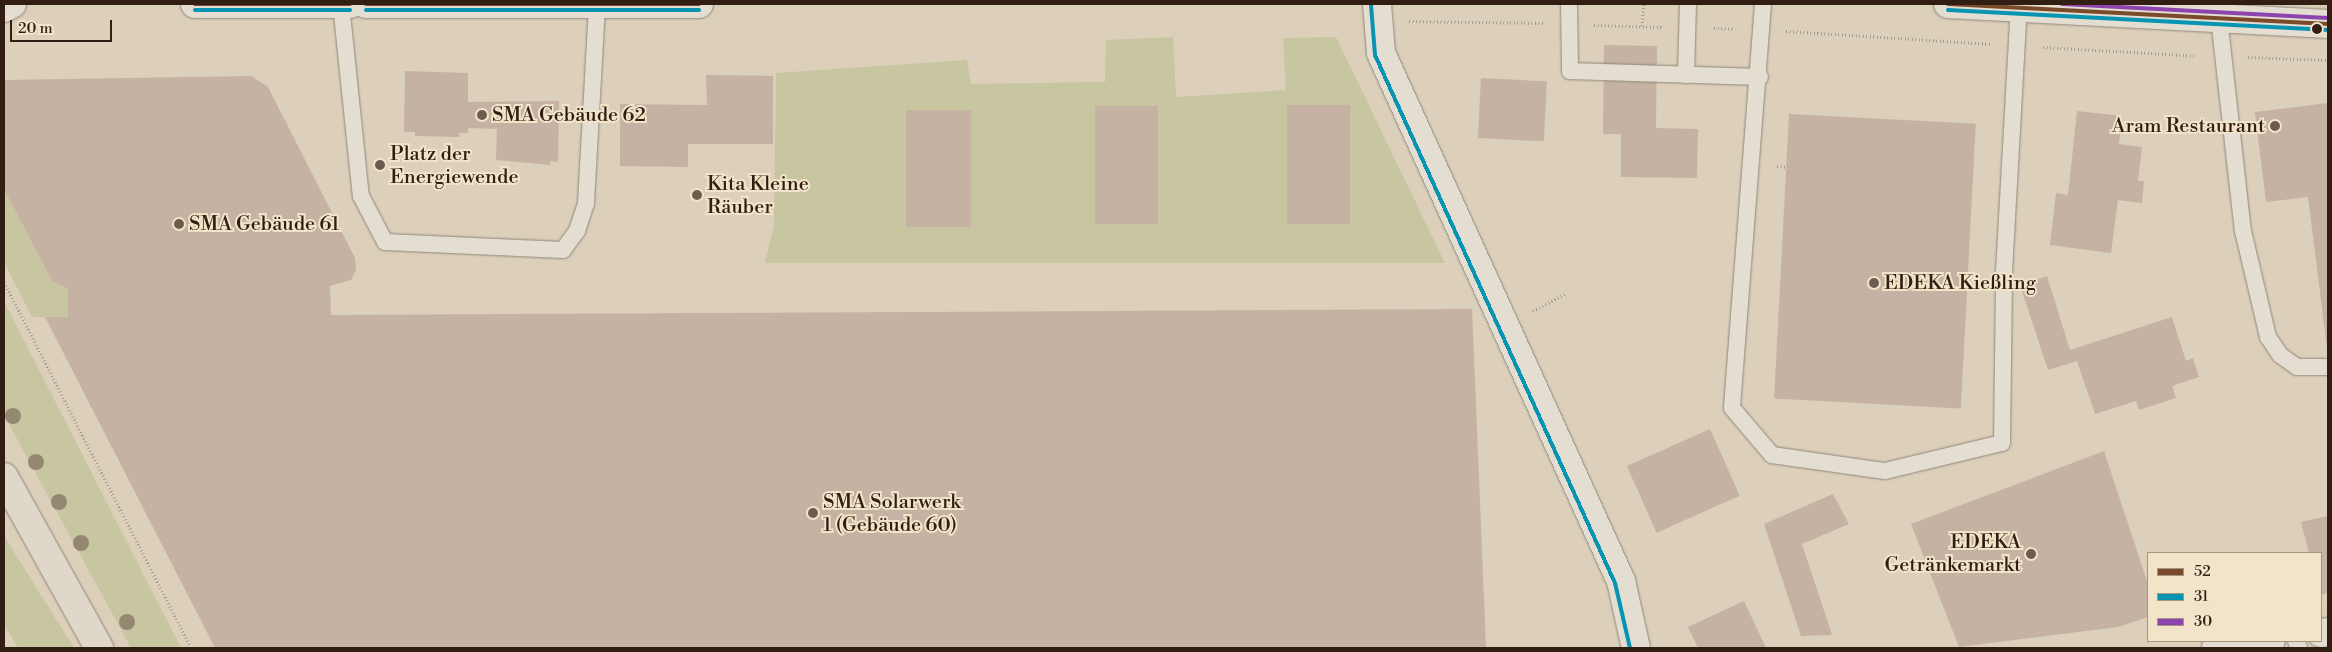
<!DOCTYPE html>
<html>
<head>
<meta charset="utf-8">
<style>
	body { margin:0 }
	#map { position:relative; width:2332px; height:652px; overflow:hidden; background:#dcd0ba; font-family:"Libre Bodoni",serif }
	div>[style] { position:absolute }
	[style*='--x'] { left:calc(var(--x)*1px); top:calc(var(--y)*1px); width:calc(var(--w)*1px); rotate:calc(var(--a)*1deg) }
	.green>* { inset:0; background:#c7c6a0 }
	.building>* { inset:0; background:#c5b2a2; transform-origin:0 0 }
	.path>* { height:3px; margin-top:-1.5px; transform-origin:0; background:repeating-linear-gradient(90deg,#a39c92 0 1px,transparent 0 3.5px) }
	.roads { filter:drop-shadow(0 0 1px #91877a) drop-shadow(0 0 1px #91877a) }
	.service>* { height:16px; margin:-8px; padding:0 8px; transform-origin:8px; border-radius:8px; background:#e3ddd2 }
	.minor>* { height:28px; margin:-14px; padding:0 14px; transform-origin:14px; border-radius:14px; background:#e3ddd2 }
	.secondary>* { height:28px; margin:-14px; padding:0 14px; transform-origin:14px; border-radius:14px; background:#e3ddd2 }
	.primary>* { height:28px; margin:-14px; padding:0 14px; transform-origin:14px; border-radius:14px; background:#ded7ca }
	.bus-1>* { height:4px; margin:-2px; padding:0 2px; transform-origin:2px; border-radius:2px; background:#7a4b2a }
	.bus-2>* { height:4px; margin:-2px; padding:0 2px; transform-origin:2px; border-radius:2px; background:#0794b2 }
	.bus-3>* { height:4px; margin:-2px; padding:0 2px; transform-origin:2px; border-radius:2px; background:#8e44ad }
	.trees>* { width:16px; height:16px; margin:-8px; border-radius:50%; background:#948871 }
	.dots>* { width:14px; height:14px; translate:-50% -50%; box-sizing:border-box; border:2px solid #f2e4c8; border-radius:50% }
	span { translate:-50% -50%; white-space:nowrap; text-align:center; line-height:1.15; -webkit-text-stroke:4px #f2e4c8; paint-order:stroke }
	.poi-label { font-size:20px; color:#311d12 }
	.left { translate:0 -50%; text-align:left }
	.right { translate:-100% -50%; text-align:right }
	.frame { position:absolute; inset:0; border:5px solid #311d12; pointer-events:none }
	.legend { position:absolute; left:2147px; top:552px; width:175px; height:90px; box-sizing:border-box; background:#f2e4c8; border:1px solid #a5947f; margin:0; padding:6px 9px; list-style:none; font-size:15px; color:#311d12 }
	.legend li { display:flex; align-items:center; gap:10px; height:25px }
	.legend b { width:25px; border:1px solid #a5947f }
	.scale { position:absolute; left:10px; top:20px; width:102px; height:22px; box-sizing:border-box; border:2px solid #311d12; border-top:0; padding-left:6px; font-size:15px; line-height:18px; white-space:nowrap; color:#311d12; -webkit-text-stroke:4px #f2e4c8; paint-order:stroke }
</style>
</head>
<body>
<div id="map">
	<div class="green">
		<div style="clip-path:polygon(1173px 37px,1176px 97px,1286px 90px,1283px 38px,1336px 37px,1445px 263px,765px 263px,774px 225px,776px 73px,967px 60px,971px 84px,1105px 82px,1106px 40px)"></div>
		<div style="clip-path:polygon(4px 189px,52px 281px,68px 289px,68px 317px,32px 317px,4px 262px)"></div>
		<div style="clip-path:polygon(4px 301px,181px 648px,131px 648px,4px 415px)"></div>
		<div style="clip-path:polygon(4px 536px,74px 648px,18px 648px,4px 624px)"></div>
	</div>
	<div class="building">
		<div style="clip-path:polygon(1604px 45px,1657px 46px,1656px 128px,1698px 129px,1697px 178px,1621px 177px,1621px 134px,1603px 134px)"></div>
		<div style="clip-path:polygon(405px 71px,468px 73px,468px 102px,559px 101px,558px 162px,550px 161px,550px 165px,496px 160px,497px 129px,468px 128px,468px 133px,459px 133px,459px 137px,415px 136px,415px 132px,404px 132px)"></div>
		<div style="clip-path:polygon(706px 75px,773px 76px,773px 144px,688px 144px,688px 167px,620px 166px,620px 104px,707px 105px)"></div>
		<div style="clip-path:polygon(251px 76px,268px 87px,355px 258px,356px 270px,351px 280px,330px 286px,331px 315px,1472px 309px,1486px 648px,215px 648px,45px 317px,68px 317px,68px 289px,52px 281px,4px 189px,4px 80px)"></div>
		<div style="left:1481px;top:78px;width:66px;height:60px;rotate:3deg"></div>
		<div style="clip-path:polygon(2328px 103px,2328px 348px,2327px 348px,2308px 197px,2266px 202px,2255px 112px)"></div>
		<div style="left:1287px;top:105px;width:63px;height:119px"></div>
		<div style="left:1158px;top:106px;width:118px;height:63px;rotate:90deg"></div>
		<div style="left:906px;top:110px;width:65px;height:117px"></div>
		<div style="clip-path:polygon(2077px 111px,2122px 116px,2119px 144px,2142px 147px,2138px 181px,2144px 181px,2142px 203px,2118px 200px,2111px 253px,2050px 245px,2056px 193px,2068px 195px)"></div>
		<div style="left:1789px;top:114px;width:187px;height:285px;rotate:3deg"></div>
		<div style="clip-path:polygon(2047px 276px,2070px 350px,2172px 317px,2186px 361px,2193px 358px,2199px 377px,2172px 386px,2176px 398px,2139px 410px,2136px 401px,2095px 414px,2077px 361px,2048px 370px,2020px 285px)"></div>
		<div style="left:1710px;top:429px;width:73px;height:91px;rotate:66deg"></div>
		<div style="clip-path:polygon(2104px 451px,2148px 584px,2148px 617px,2118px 627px,1959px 647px,1911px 524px)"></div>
		<div style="clip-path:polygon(1833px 494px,1849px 524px,1802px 544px,1832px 635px,1801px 636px,1764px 524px)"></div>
		<div style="clip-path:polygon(2328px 516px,2328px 593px,2321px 595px,2321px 553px,2309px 553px,2301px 522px)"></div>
		<div style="clip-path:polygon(1744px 601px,1766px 648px,1698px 648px,1688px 627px)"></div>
	</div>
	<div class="path">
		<div style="--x:1409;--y:21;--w:134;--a:0.9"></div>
		<div style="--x:1594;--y:25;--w:69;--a:1.7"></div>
		<div style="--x:1642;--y:26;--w:22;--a:-85"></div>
		<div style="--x:1714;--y:28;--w:21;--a:3"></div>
		<div style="--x:1786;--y:31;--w:206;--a:3.6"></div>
		<div style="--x:2043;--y:47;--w:154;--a:3.3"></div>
		<div style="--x:2248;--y:57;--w:80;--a:2.1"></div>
		<div style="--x:1777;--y:166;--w:9;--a:6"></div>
		<div style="--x:4;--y:282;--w:411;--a:62.9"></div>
		<div style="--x:1533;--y:311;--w:38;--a:-28"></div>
	</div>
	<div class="roads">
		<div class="service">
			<div style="--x:341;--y:4;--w:193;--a:84.1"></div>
			<div style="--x:361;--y:196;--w:52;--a:62.4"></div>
			<div style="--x:385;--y:242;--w:178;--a:2.6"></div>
			<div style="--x:563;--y:250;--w:24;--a:-54"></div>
			<div style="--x:577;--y:231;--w:29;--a:-72"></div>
			<div style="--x:586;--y:203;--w:198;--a:-86.8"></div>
			<div style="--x:1569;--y:4;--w:67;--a:89.1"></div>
			<div style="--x:1570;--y:71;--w:190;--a:1.8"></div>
			<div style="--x:1763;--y:4;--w:405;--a:94.4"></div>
			<div style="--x:1732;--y:408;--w:62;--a:49.6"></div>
			<div style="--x:1772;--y:455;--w:114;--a:8.1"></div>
			<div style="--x:1885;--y:471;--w:120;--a:-13.5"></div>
			<div style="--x:2002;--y:443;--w:171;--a:-89.3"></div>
			<div style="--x:2004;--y:272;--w:268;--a:-86.8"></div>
			<div style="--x:2219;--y:18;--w:214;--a:83.6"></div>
			<div style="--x:2243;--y:231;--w:109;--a:76.7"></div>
			<div style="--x:2268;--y:337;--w:22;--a:56"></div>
			<div style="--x:2280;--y:355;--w:21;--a:35"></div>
			<div style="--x:2297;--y:367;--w:31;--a:0"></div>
			<div style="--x:1686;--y:75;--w:71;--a:-88.4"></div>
			<div style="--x:2296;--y:641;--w:8;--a:67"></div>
		</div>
		<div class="minor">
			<div style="--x:1377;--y:4;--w:49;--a:85.3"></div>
			<div style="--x:1381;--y:53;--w:580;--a:65.56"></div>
			<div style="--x:1621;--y:581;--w:69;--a:77.4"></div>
			<div style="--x:2321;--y:633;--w:7;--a:-8"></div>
			<div style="--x:2216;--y:648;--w:55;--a:-7.3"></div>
		</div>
		<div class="secondary">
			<div style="--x:195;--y:4;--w:155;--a:0"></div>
			<div style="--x:366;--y:4;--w:333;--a:0"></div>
			<div style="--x:1948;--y:4;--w:381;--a:3"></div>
			<div style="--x:4;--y:8;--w:9;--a:-27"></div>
		</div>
		<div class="primary">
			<div style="--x:4;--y:477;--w:196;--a:60.9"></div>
		</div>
	</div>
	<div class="bus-1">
		<div style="--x:195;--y:4;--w:155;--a:0"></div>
		<div style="--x:366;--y:4;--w:333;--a:0"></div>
		<div style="--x:1948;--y:4;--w:381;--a:3"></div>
	</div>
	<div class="bus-2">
		<div style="--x:1371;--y:5;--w:50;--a:85.4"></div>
		<div style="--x:1375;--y:55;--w:580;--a:65.56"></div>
		<div style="--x:1615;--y:583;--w:67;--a:77"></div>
		<div style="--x:195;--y:10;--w:155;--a:0"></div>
		<div style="--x:366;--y:10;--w:333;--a:0"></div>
		<div style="--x:1948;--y:10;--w:381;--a:3"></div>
	</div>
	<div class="bus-3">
		<div style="--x:2062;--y:4;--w:266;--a:3"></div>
	</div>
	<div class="trees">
		<div style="left:13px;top:416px"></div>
		<div style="left:36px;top:462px"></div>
		<div style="left:59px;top:502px"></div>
		<div style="left:81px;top:543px"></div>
		<div style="left:127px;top:622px"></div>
	</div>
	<div class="dots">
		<div style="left:2317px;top:29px;background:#311d12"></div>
		<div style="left:482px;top:115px;background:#6d5c4d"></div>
		<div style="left:2275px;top:126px;background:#6d5c4d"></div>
		<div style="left:380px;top:165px;background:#6d5c4d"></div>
		<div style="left:697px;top:195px;background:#6d5c4d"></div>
		<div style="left:179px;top:224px;background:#6d5c4d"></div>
		<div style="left:1874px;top:283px;background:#6d5c4d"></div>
		<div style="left:813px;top:513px;background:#6d5c4d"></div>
		<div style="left:2031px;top:554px;background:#6d5c4d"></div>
	</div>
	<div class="poi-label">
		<span class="left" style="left:492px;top:115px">SMA Gebäude 62</span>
		<span class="right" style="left:2265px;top:126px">Aram Restaurant</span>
		<span class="left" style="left:390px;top:166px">Platz der<br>Energiewende</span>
		<span class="left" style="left:707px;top:196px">Kita Kleine<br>Räuber</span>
		<span class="left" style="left:189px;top:224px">SMA Gebäude 61</span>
		<span class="left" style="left:1884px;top:283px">EDEKA Kießling</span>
		<span class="left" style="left:823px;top:514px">SMA Solarwerk<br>1 (Gebäude 60)</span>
		<span class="right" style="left:2021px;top:554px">EDEKA<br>Getränkemarkt</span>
	</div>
	<div class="frame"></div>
	<ul class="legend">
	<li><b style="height:6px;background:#7a4b2a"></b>52</li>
	<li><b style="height:6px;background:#0794b2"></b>31</li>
	<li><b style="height:6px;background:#8e44ad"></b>30</li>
	</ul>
	<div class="scale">20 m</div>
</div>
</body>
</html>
